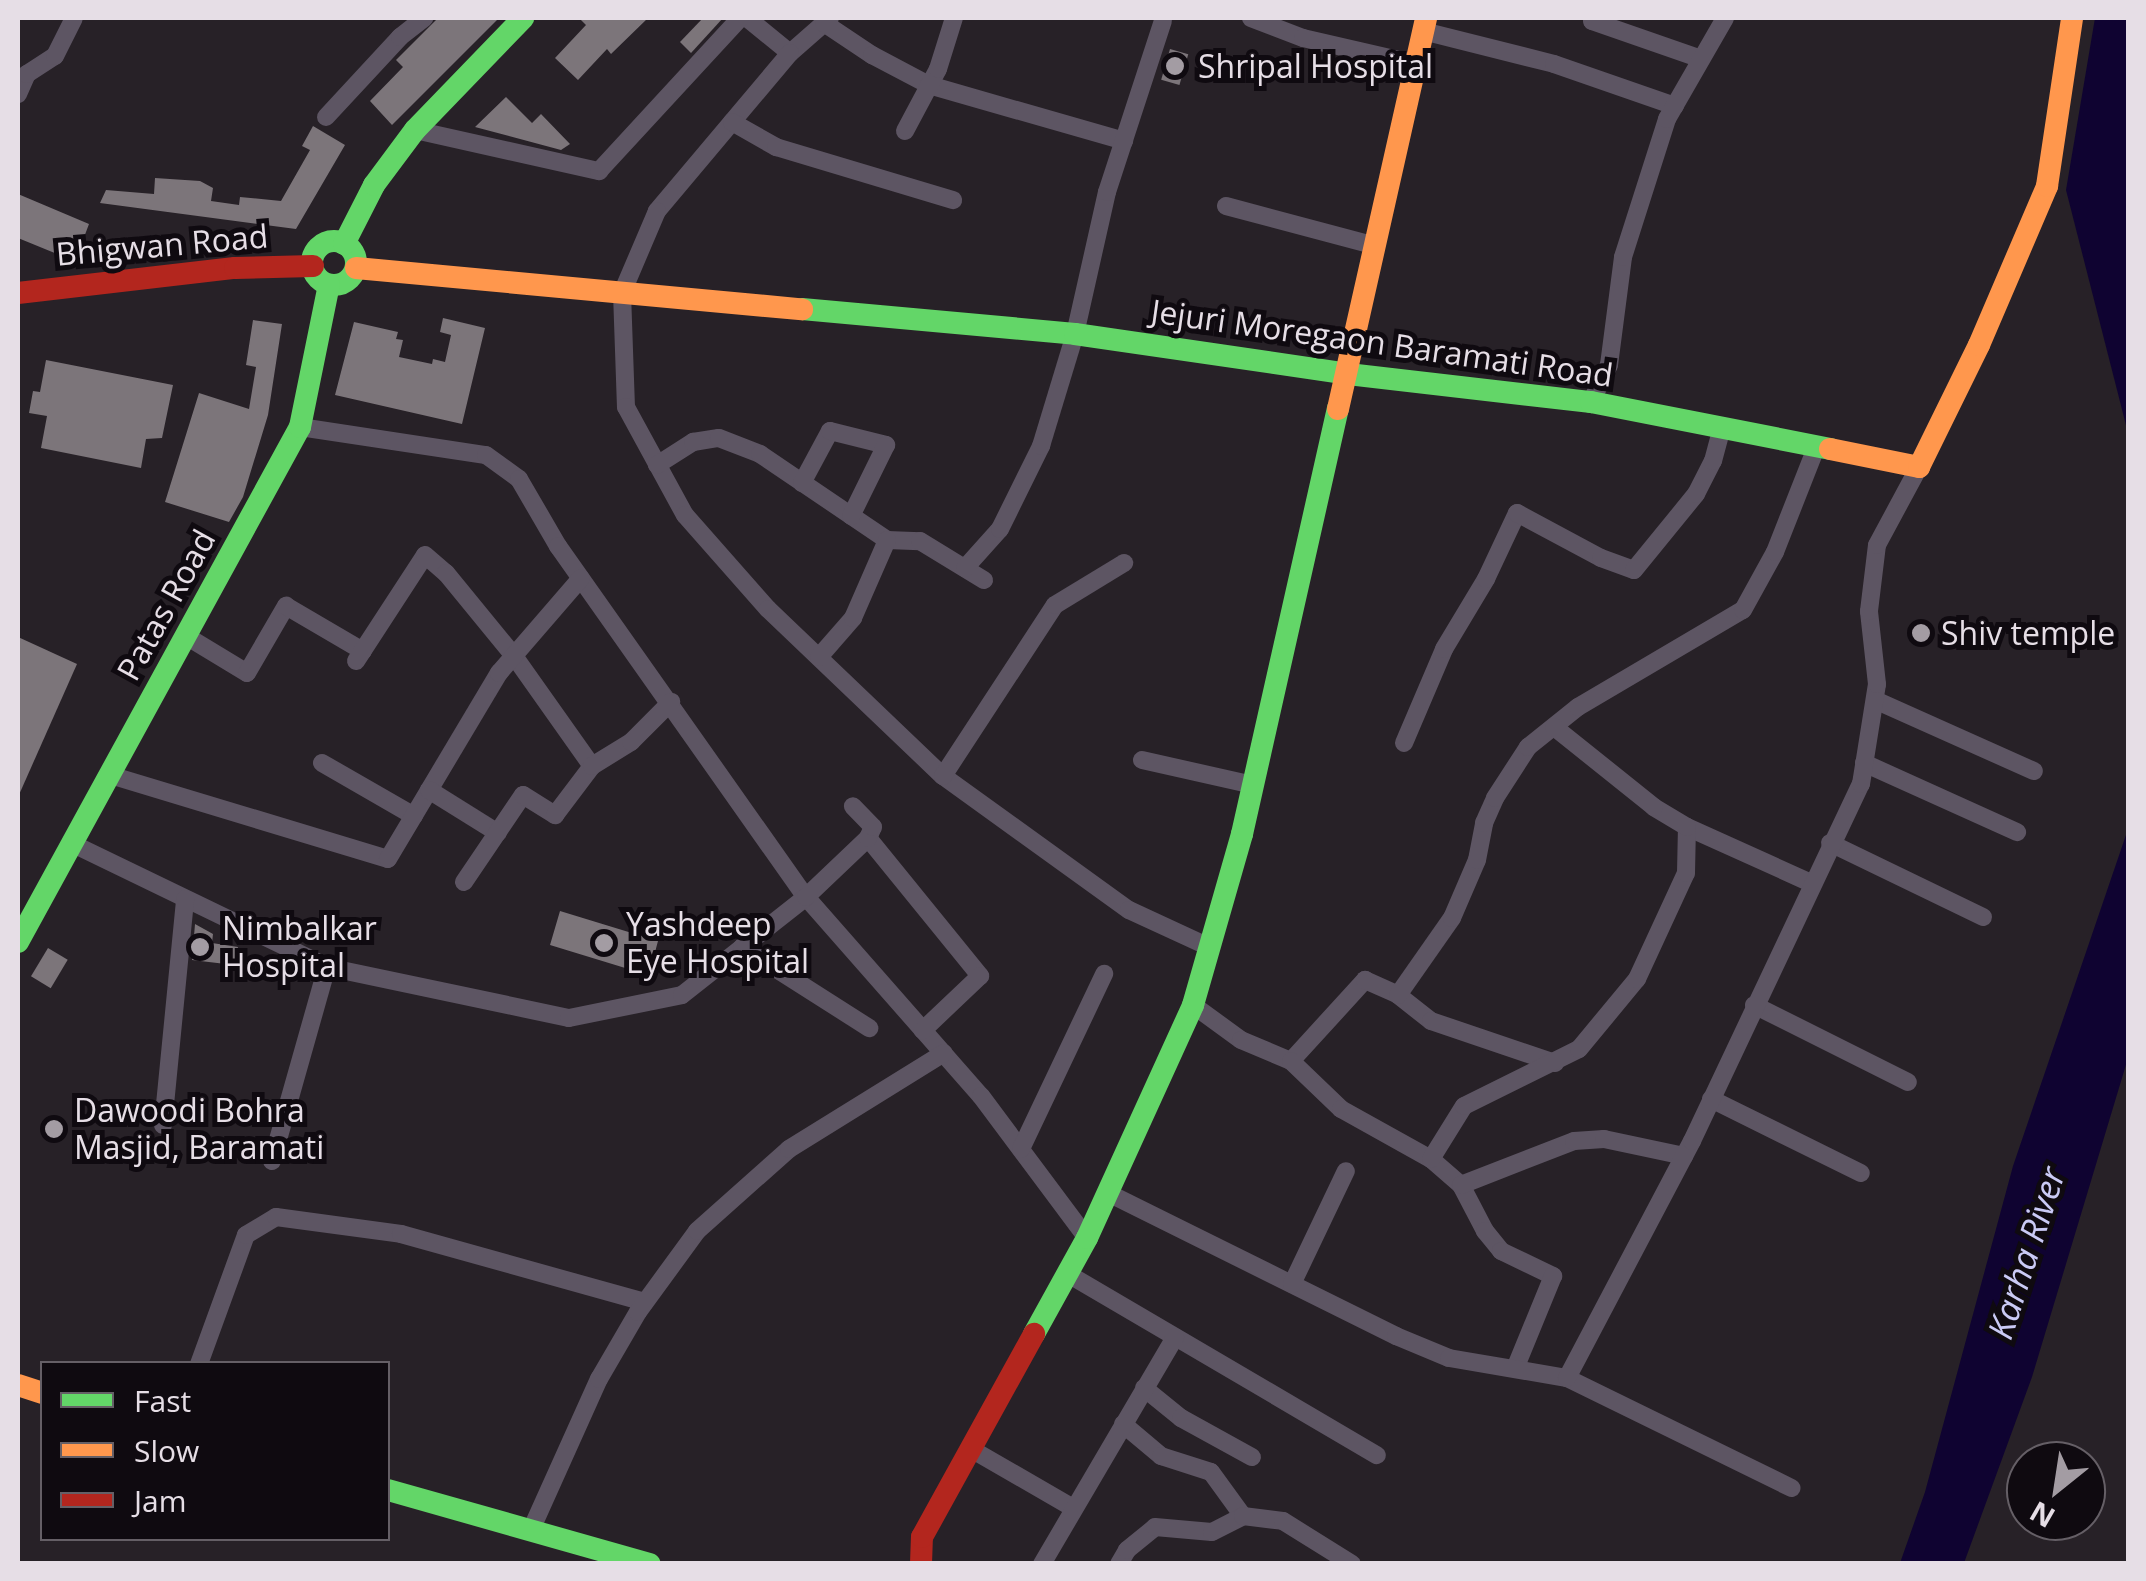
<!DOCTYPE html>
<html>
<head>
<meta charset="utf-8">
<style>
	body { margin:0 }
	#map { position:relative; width:2146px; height:1581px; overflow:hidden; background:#272127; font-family:"Open Sans",sans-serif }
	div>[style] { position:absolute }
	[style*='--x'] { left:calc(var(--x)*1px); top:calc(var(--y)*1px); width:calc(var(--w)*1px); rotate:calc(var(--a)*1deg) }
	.water>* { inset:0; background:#0f0331 }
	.building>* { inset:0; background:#7c757a; transform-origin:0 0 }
	.street>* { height:18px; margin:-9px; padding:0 9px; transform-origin:9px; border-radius:9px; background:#5d5563 }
	.fast>* { height:22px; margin:-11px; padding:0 11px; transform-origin:11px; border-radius:11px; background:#63d668 }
	.fast>.ring { margin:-11px; padding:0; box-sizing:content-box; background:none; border:22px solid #63d668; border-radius:50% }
	.slow>* { height:22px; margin:-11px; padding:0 11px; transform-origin:11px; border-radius:11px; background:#ff974d }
	.jam>* { height:22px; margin:-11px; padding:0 11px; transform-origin:11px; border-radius:11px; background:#b3261e }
	.dots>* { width:28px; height:28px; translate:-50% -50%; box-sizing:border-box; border:5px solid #0f0a10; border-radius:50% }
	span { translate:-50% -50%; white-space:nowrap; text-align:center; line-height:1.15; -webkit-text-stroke:10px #0f0a10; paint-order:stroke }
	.poi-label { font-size:32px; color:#e6dee6 }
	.left { translate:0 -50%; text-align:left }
	.street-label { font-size:32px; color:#e6dee6 }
	.water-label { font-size:35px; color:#cacaf5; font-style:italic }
	.frame { position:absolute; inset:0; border:20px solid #e6dee6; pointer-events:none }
	.legend { position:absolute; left:40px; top:1361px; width:350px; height:180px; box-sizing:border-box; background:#0f0a10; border:2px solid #655f66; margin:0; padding:12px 18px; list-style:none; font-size:30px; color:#e6dee6 }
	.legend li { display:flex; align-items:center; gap:20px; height:50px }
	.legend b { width:50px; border:2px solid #655f66 }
	.north { position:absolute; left:2006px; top:1441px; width:100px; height:100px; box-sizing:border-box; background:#0f0a10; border:2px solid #655f66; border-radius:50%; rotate:210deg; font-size:28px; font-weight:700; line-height:40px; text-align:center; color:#e6dee6 }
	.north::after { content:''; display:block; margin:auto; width:35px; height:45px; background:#a39ca3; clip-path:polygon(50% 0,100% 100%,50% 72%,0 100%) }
</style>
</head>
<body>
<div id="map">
	<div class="water">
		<div style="clip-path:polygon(2095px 18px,2128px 18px,2128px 433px,2066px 190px)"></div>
		<div style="clip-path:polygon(2128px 829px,2128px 1058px,2032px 1377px,1964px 1563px,1900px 1563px,1925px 1492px,2013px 1166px)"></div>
	</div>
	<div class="building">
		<div style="clip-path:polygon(438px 18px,499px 18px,392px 125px,370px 101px,403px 67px,396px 60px)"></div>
		<div style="clip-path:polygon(579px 18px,648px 18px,611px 54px,607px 49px,578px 80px,555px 58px,586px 25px)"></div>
		<div style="clip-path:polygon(703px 18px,723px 18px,691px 53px,680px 42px)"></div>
		<div style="left:1170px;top:49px;width:19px;height:32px;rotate:16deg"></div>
		<div style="clip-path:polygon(506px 97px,532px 123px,541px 114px,570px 144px,561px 150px,475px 127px)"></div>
		<div style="clip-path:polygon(313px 126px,345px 145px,296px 229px,100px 203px,106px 190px,154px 194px,155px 178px,200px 181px,213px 188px,211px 201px,239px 205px,240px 197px,281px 201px,310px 150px,302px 146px)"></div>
		<div style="clip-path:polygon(18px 194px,89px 224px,77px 256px,64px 250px,62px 256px,18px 238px)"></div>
		<div style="clip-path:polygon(443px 318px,485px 328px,462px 424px,335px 395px,354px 322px,398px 332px,396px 339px,403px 340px,399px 357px,432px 364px,433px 359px,445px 362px,451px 335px,440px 332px)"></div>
		<div style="clip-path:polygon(253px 320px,282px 324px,268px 415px,243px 497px,229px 522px,165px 502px,199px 393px,249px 409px,256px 367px,246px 365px)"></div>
		<div style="clip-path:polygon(46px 360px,173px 385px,162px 438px,146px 439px,141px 468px,41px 448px,47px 416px,29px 413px,33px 391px,40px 392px)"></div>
		<div style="clip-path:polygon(18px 637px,77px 664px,18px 797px)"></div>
		<div style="clip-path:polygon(560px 911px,658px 941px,654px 956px,641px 952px,635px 971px,550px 945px)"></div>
		<div style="clip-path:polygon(195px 924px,213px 934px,212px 943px,238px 947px,234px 965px,192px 960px)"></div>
		<div style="left:48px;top:948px;width:23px;height:33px;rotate:31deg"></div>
	</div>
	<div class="street">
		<div style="--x:747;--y:18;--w:55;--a:39.1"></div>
		<div style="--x:830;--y:18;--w:53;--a:138.8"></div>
		<div style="--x:790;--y:53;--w:207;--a:130.1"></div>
		<div style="--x:657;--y:211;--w:89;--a:113.1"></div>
		<div style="--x:622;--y:293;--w:114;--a:88"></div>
		<div style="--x:626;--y:407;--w:123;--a:61.4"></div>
		<div style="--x:685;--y:515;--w:125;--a:48.6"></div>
		<div style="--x:768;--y:609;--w:242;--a:43.7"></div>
		<div style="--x:943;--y:776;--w:229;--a:35.8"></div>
		<div style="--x:1129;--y:910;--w:88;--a:24.8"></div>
		<div style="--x:1251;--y:18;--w:56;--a:21"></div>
		<div style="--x:1303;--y:38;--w:116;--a:13"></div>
		<div style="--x:1593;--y:18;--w:3;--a:108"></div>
		<div style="--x:1592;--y:21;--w:115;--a:19.2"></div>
		<div style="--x:824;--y:23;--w:58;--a:33.7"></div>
		<div style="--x:872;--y:55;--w:64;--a:27.8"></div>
		<div style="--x:929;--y:85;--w:203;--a:16"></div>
		<div style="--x:1423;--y:31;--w:135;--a:14.1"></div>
		<div style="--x:1554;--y:64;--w:128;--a:19.1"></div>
		<div style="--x:18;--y:94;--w:22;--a:-66"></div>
		<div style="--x:27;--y:74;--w:33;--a:-33"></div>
		<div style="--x:55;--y:56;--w:42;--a:-63.4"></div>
		<div style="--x:326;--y:117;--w:109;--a:-47.2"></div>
		<div style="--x:400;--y:37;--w:31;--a:-38"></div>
		<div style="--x:732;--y:122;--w:51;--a:29.6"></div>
		<div style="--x:776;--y:147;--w:185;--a:16.7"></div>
		<div style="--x:415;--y:130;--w:189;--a:12.6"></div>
		<div style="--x:599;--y:171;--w:208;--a:-47.3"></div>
		<div style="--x:905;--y:131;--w:70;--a:-62"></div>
		<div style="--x:938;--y:69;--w:53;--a:-72.6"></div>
		<div style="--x:1226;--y:206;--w:155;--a:14.9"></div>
		<div style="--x:1591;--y:402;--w:41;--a:-64.1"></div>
		<div style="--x:1609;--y:365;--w:109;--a:-82.6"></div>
		<div style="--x:1623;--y:257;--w:145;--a:-72.3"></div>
		<div style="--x:1667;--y:119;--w:116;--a:-60.1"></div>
		<div style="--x:300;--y:427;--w:188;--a:8.6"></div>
		<div style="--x:486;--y:455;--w:41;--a:36"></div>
		<div style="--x:519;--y:479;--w:78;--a:59.8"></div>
		<div style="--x:558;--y:546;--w:430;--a:54.8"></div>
		<div style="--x:806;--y:897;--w:265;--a:48.7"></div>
		<div style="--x:981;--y:1096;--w:177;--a:53.3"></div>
		<div style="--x:657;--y:465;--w:43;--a:-32.6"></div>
		<div style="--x:693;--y:442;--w:26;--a:-9"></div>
		<div style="--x:719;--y:438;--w:44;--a:21.3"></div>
		<div style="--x:760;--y:454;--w:153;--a:34.1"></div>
		<div style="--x:887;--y:540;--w:33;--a:2"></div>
		<div style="--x:920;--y:541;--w:75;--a:31.4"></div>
		<div style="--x:802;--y:483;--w:59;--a:-61.7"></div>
		<div style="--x:830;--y:431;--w:58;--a:14"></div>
		<div style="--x:886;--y:445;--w:79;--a:116.2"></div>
		<div style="--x:965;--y:568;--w:52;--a:-48.1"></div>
		<div style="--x:1000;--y:529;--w:93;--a:-63.7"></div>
		<div style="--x:1041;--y:446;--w:117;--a:-73.1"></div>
		<div style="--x:1075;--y:334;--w:146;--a:-77.3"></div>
		<div style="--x:1107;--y:192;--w:180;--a:-71.9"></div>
		<div style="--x:186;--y:636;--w:71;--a:31.2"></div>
		<div style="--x:247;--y:673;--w:78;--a:-59.8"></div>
		<div style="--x:286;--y:606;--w:89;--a:30.3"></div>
		<div style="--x:819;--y:657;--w:52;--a:-48.9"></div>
		<div style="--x:853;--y:618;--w:85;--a:-66.4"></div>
		<div style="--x:356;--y:661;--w:126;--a:-56.9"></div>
		<div style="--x:425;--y:555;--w:28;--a:41"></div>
		<div style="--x:446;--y:573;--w:107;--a:50.7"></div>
		<div style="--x:514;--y:656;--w:135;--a:54.7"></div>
		<div style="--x:1875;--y:700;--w:174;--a:24.1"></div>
		<div style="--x:1404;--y:743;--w:102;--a:-66.9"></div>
		<div style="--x:1444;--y:649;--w:82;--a:-59"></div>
		<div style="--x:1486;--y:579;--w:73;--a:-64.8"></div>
		<div style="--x:1517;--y:513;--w:95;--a:28.2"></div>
		<div style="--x:1601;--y:558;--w:35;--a:20"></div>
		<div style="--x:1634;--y:570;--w:98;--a:-50.8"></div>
		<div style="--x:1696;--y:494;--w:37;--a:-63"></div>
		<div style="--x:1713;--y:461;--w:34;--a:-75"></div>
		<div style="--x:1142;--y:760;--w:114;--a:12.7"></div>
		<div style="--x:322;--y:763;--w:106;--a:29.9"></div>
		<div style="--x:1864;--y:763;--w:168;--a:24.3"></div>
		<div style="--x:110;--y:775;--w:290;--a:16.8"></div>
		<div style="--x:388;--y:859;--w:217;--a:-59.2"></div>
		<div style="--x:499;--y:673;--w:125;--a:-49.2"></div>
		<div style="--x:943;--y:776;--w:204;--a:-56.8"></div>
		<div style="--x:1055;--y:605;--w:81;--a:-31.3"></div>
		<div style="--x:429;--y:790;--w:81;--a:31.9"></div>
		<div style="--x:1687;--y:827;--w:136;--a:24.3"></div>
		<div style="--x:868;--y:838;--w:178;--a:50.9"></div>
		<div style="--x:980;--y:976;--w:79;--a:136.5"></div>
		<div style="--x:1830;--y:843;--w:170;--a:25.8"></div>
		<div style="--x:73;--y:844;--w:282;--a:25.8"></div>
		<div style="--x:327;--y:967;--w:247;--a:11.9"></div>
		<div style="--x:569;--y:1018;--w:115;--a:-11.5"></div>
		<div style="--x:682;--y:995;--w:158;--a:-38.3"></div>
		<div style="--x:806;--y:897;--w:86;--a:-43.6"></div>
		<div style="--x:868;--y:838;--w:12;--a:-66"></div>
		<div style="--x:873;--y:827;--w:29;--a:-134"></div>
		<div style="--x:464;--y:882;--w:105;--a:-55.9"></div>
		<div style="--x:523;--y:795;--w:38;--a:32"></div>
		<div style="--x:555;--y:815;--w:61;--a:-52.9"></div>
		<div style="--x:592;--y:766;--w:46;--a:-31.6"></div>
		<div style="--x:631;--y:742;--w:57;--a:-45"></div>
		<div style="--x:742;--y:947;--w:151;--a:32.5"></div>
		<div style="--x:1398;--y:995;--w:42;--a:38.2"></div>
		<div style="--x:1431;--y:1021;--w:131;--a:18.7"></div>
		<div style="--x:1193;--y:1005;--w:59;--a:36.1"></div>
		<div style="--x:1241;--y:1040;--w:54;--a:22.8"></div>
		<div style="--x:1291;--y:1061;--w:110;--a:-47.6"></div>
		<div style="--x:1365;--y:980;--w:36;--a:24"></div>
		<div style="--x:1398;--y:995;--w:94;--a:-55"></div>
		<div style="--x:1452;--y:918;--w:63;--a:-66.7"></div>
		<div style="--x:1477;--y:860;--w:38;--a:-79"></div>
		<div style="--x:1484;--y:823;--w:27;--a:-66"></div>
		<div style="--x:1495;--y:798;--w:61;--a:-57.1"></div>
		<div style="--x:1528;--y:747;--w:64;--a:-38.7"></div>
		<div style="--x:1578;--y:707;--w:191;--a:-30.5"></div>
		<div style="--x:1743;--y:610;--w:66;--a:-61.1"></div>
		<div style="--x:1775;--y:552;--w:112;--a:-68.5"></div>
		<div style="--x:1754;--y:1005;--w:172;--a:26.6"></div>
		<div style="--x:1291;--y:1061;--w:69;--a:43.8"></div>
		<div style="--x:1341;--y:1109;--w:103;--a:29.1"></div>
		<div style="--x:1431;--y:1159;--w:40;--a:41"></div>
		<div style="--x:1461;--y:1185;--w:52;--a:62.4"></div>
		<div style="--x:1485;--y:1231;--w:26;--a:51"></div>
		<div style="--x:1501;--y:1251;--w:58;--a:25.7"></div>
		<div style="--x:1553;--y:1276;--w:97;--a:112.3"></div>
		<div style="--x:1711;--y:1099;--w:167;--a:26.3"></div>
		<div style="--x:163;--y:1125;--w:227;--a:-84.4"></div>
		<div style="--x:1021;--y:1149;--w:194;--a:-64.6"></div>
		<div style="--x:1431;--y:1159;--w:62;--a:-58.1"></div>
		<div style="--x:1464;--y:1106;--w:128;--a:-26.4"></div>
		<div style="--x:1579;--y:1049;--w:91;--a:-50.4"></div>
		<div style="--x:1637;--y:979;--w:117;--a:-65.2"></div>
		<div style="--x:1686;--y:873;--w:46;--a:-88.8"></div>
		<div style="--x:1687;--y:827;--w:39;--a:-149"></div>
		<div style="--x:1654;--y:807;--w:128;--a:-141.3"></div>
		<div style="--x:272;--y:1161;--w:202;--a:-74.2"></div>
		<div style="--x:1461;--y:1185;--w:121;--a:-21.3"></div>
		<div style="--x:1574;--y:1141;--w:30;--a:-4"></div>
		<div style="--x:1604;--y:1139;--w:82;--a:12"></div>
		<div style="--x:1108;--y:1193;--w:322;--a:26.4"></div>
		<div style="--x:1396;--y:1336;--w:57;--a:22.5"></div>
		<div style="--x:1449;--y:1358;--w:120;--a:9.6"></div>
		<div style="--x:1567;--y:1378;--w:250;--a:26.1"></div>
		<div style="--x:1068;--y:1274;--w:358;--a:30.4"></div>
		<div style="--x:1292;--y:1284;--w:125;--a:-64.5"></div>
		<div style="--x:199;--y:1364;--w:137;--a:-70"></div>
		<div style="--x:246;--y:1235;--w:35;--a:-31"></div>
		<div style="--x:276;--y:1217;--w:126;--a:7.7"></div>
		<div style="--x:401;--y:1234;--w:253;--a:15.6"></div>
		<div style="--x:1567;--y:1378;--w:268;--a:-62.2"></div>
		<div style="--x:1692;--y:1141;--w:395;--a:-64.7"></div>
		<div style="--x:1861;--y:784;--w:101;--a:-80.9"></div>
		<div style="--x:1877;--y:684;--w:73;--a:-96.3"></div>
		<div style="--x:1869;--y:611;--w:66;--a:-83.1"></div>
		<div style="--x:1877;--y:545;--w:89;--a:-61.7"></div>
		<div style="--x:1144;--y:1388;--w:48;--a:39"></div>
		<div style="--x:1181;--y:1418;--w:81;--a:28.8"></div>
		<div style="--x:1123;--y:1424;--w:50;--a:40.1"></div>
		<div style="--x:1161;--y:1456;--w:52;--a:17.7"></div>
		<div style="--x:1211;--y:1472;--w:54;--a:54"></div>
		<div style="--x:971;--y:1449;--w:118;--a:30"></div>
		<div style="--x:531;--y:1530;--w:166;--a:-65.8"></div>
		<div style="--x:599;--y:1379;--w:78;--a:-59.8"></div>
		<div style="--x:638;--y:1312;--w:100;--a:-53.9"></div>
		<div style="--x:697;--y:1231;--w:123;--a:-41.7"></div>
		<div style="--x:789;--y:1149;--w:182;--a:-31.8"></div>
		<div style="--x:1042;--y:1564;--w:263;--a:-59.6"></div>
		<div style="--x:1119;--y:1564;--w:16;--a:-60"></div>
		<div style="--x:1127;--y:1550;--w:36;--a:-39"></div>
		<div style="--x:1155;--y:1527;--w:57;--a:5"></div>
		<div style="--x:1212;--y:1532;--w:35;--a:-27"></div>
		<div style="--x:1243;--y:1516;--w:40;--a:7.1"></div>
		<div style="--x:1283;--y:1521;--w:81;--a:31.9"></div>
	</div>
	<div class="fast">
		<div class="ring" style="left:312px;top:241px;width:22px;height:22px"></div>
		<div style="--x:344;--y:244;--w:66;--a:-63"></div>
		<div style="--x:374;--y:185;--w:69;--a:-53.3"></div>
		<div style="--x:415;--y:130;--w:156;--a:-46"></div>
		<div style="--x:802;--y:309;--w:274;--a:5.2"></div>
		<div style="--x:1075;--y:334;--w:276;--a:8.3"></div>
		<div style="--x:1348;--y:374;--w:245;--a:6.6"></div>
		<div style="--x:1591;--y:402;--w:244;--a:11.1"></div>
		<div style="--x:18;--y:942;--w:587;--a:-61.3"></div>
		<div style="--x:300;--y:427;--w:145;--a:-78.5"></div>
		<div style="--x:1034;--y:1334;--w:110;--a:-61.1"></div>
		<div style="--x:1087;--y:1238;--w:256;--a:-65.5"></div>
		<div style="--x:1193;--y:1005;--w:178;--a:-74"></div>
		<div style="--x:1242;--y:834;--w:436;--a:-77.3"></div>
		<div style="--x:388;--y:1490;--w:272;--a:15.8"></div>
	</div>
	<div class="slow">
		<div style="--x:356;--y:268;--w:448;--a:5.3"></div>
		<div style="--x:1338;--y:409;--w:401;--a:-77.3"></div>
		<div style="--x:1830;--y:449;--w:91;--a:11.4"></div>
		<div style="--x:1919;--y:467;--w:136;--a:-63.8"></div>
		<div style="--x:1979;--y:345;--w:173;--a:-66.8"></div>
		<div style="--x:2047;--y:186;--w:170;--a:-81.5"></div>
		<div style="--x:18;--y:1385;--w:25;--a:18"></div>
	</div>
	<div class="jam">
		<div style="--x:18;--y:293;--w:218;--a:-6.6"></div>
		<div style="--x:235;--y:268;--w:78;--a:-1.5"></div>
		<div style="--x:921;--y:1564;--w:27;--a:-88"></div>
		<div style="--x:922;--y:1537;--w:232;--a:-61.1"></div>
	</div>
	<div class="dots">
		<div style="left:1175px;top:66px;background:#a39ca3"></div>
		<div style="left:1921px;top:633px;background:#a39ca3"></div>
		<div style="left:604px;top:943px;background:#a39ca3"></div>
		<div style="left:200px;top:947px;background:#a39ca3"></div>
		<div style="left:54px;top:1129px;background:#a39ca3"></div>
	</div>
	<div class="poi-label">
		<span class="left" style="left:1198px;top:66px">Shripal Hospital</span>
		<span class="left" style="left:1941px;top:633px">Shiv temple</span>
		<span class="left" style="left:626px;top:943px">Yashdeep<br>Eye Hospital</span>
		<span class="left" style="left:222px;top:947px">Nimbalkar<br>Hospital</span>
		<span class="left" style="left:74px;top:1129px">Dawoodi Bohra<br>Masjid, Baramati</span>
	</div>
	<div class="street-label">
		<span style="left:162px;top:245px;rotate:-5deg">Bhigwan Road</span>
		<span style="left:1382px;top:343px;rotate:8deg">Jejuri Moregaon Baramati Road</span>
		<span style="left:166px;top:605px;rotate:-61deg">Patas Road</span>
	</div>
	<div class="water-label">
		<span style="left:2026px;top:1253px;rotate:-72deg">Karha River</span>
	</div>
	<div class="frame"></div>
	<ul class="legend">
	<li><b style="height:12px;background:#63d668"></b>Fast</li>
	<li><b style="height:12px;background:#ff974d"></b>Slow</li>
	<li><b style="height:12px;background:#b3261e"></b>Jam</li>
	</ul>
	<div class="north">N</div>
</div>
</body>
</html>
